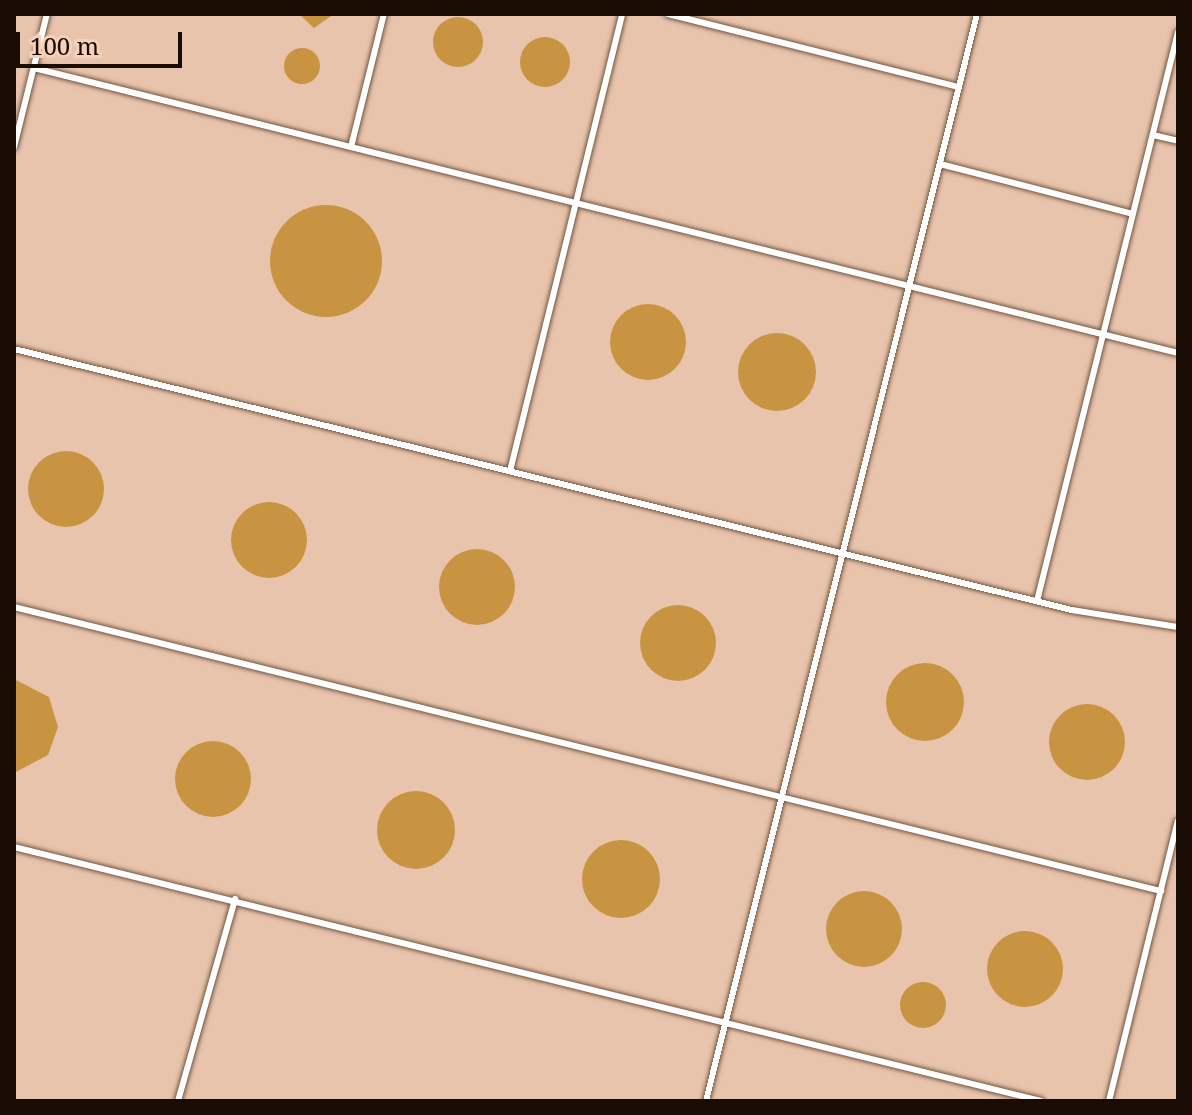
<!DOCTYPE html>
<html>
<head>
<meta charset="utf-8">
<style>
	body { margin:0 }
	#map { position:relative; width:1192px; height:1115px; overflow:hidden; background:#e8c4ac; font-family:"Noto Serif",serif }
	div>[style] { position:absolute }
	[style*='--x'] { left:calc(var(--x)*1px); top:calc(var(--y)*1px); width:calc(var(--w)*1px); rotate:calc(var(--a)*1deg) }
	.building>* { inset:0; background:#c99441 }
	.round { border-radius:50% }
	.roads { filter:drop-shadow(0 0 2px #755641) drop-shadow(0 0 2px #755641) }
	.lane>* { height:6px; margin:-3px; padding:0 3px; transform-origin:3px; border-radius:3px; background:#fff }
	span { translate:-50% -50%; white-space:nowrap; text-align:center; line-height:1.15; -webkit-text-stroke:6px #f5d1b9; paint-order:stroke }
	.frame { position:absolute; inset:0; border:16px solid #180c05; pointer-events:none }
	.scale { position:absolute; left:16px; top:32px; width:166px; height:36px; box-sizing:border-box; border:4px solid #180c05; border-top:0; padding-left:10px; font-size:24px; line-height:28px; white-space:nowrap; color:#180c05; -webkit-text-stroke:6px #f5d1b9; paint-order:stroke }
</style>
</head>
<body>
<div id="map">
	<div class="building">
		<div style="clip-path:polygon(299px 14px,334px 14px,314px 28px)"></div>
		<div class="round" style="left:433px;top:17px;width:50px;height:50px"></div>
		<div class="round" style="left:520px;top:37px;width:50px;height:50px"></div>
		<div class="round" style="left:284px;top:48px;width:36px;height:36px"></div>
		<div class="round" style="left:270px;top:205px;width:112px;height:112px"></div>
		<div class="round" style="left:610px;top:304px;width:76px;height:76px"></div>
		<div class="round" style="left:738px;top:333px;width:78px;height:78px"></div>
		<div class="round" style="left:28px;top:451px;width:76px;height:76px"></div>
		<div class="round" style="left:231px;top:502px;width:76px;height:76px"></div>
		<div class="round" style="left:439px;top:549px;width:76px;height:76px"></div>
		<div class="round" style="left:640px;top:605px;width:76px;height:76px"></div>
		<div class="round" style="left:886px;top:663px;width:78px;height:78px"></div>
		<div style="clip-path:polygon(14px 679px,49px 697px,58px 727px,48px 755px,14px 773px)"></div>
		<div class="round" style="left:1049px;top:704px;width:76px;height:76px"></div>
		<div class="round" style="left:175px;top:741px;width:76px;height:76px"></div>
		<div class="round" style="left:377px;top:791px;width:78px;height:78px"></div>
		<div class="round" style="left:582px;top:840px;width:78px;height:78px"></div>
		<div class="round" style="left:826px;top:891px;width:76px;height:76px"></div>
		<div class="round" style="left:987px;top:931px;width:76px;height:76px"></div>
		<div class="round" style="left:900px;top:982px;width:46px;height:46px"></div>
	</div>
	<div class="roads">
		<div class="lane">
			<div style="--x:668;--y:14;--w:300;--a:14.1"></div>
			<div style="--x:34;--y:68;--w:1179;--a:13.99"></div>
			<div style="--x:1153;--y:135;--w:26;--a:13"></div>
			<div style="--x:14;--y:147;--w:137;--a:-76.1"></div>
			<div style="--x:351;--y:147;--w:137;--a:-76.1"></div>
			<div style="--x:940;--y:164;--w:199;--a:14.5"></div>
			<div style="--x:14;--y:349;--w:1090;--a:13.86"></div>
			<div style="--x:1072;--y:610;--w:107;--a:9.1"></div>
			<div style="--x:510;--y:471;--w:471;--a:-76.2"></div>
			<div style="--x:1037;--y:601;--w:586;--a:-76.08"></div>
			<div style="--x:14;--y:607;--w:1182;--a:13.91"></div>
			<div style="--x:14;--y:847;--w:1058;--a:13.89"></div>
			<div style="--x:178;--y:1101;--w:210;--a:-74.2"></div>
			<div style="--x:706;--y:1101;--w:1120;--a:-76"></div>
			<div style="--x:1109;--y:1101;--w:288;--a:-76.2"></div>
		</div>
	</div>
	<div class="frame"></div>
	<div class="scale">100 m</div>
</div>
</body>
</html>
